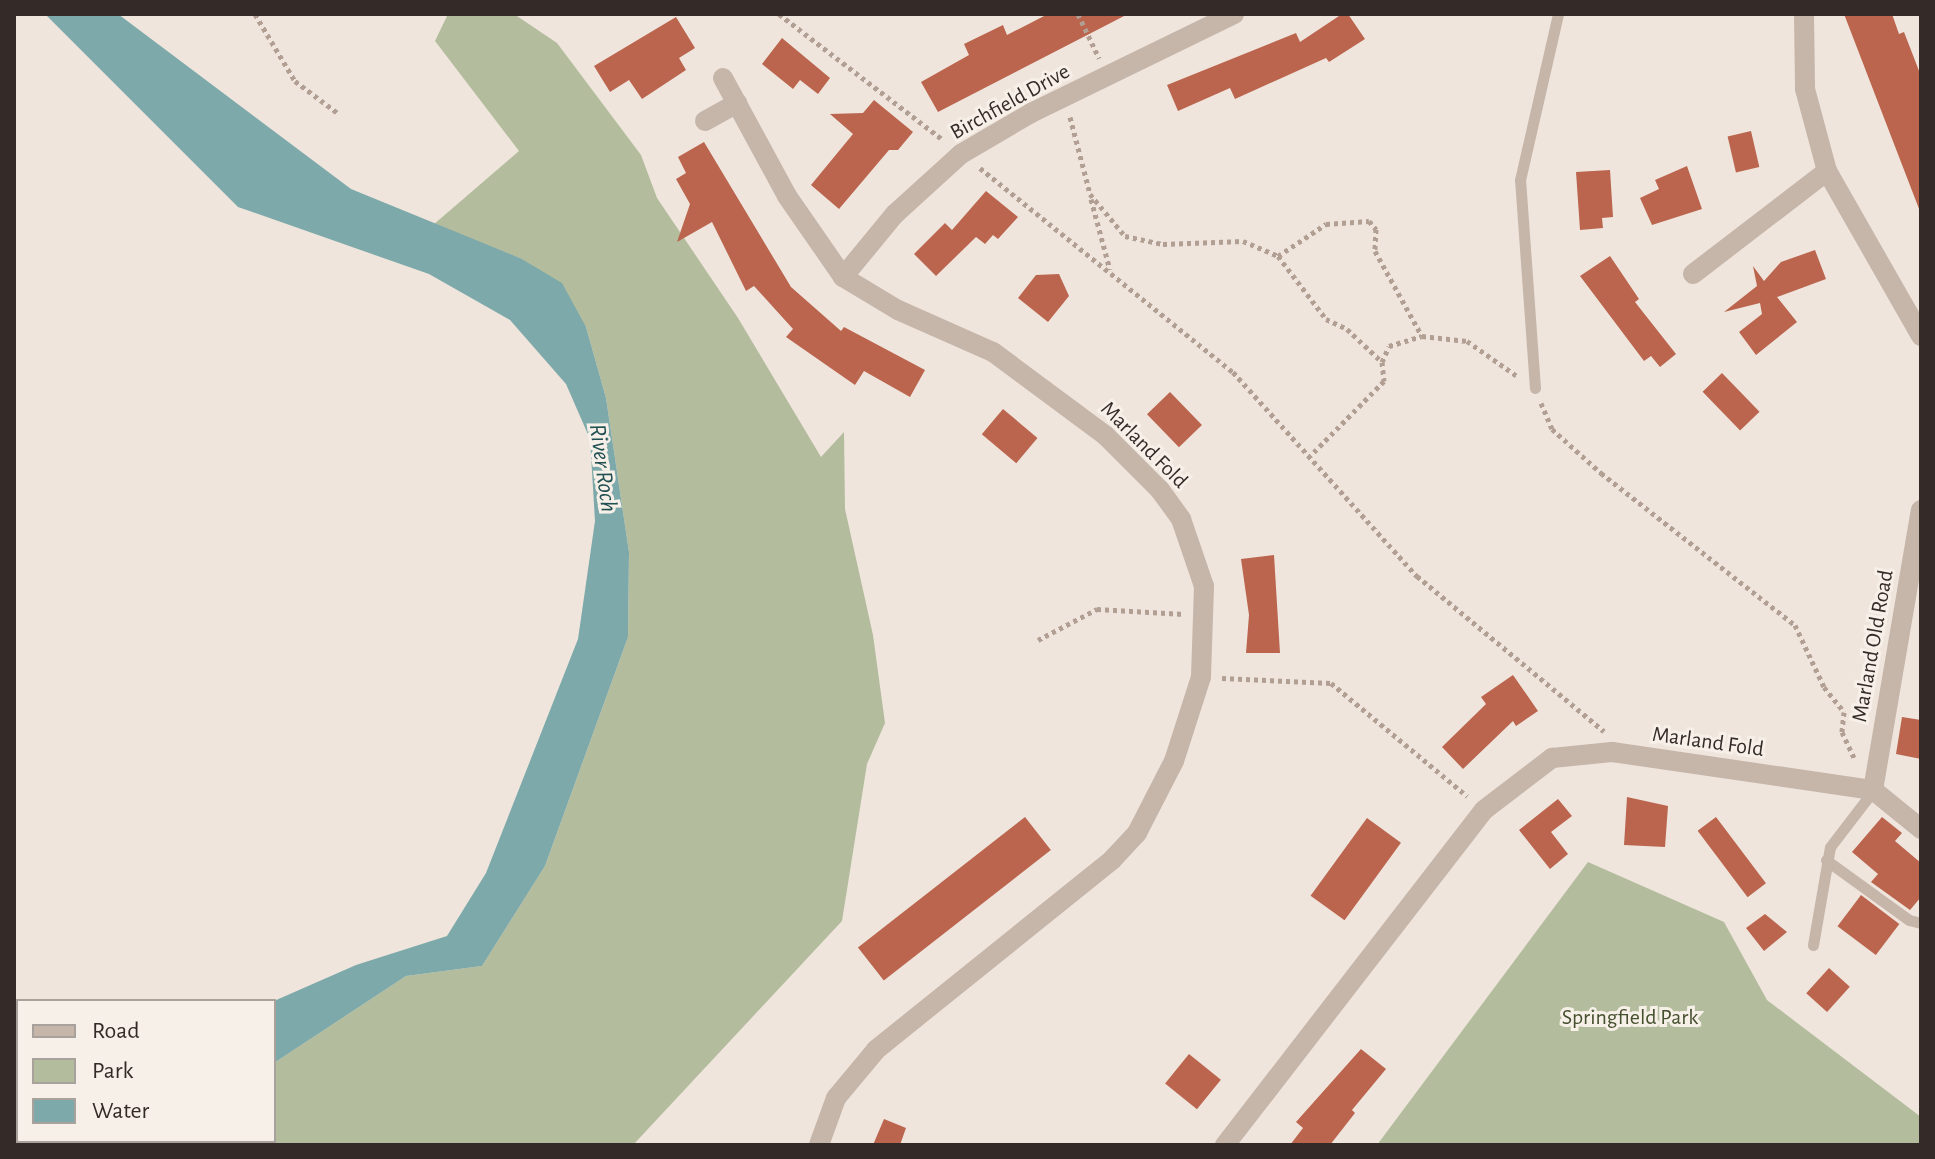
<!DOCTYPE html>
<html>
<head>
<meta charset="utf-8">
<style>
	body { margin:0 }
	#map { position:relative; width:1935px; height:1159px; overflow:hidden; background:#efe5dc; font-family:"Alegreya Sans",sans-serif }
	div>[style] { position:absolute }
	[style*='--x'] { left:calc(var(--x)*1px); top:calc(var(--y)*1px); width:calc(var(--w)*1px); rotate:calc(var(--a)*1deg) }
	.green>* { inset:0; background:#b3bd9d }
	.water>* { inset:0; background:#7da9aa }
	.building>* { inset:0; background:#bb654e; transform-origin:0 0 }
	.path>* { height:5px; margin-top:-2.5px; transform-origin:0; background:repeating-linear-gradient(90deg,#b29f93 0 4px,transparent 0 8px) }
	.lane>* { height:11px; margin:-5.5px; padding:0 5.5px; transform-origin:5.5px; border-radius:5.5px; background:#c6b5a9 }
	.street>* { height:20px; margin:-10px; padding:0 10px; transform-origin:10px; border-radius:10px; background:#c6b5a9 }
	span { translate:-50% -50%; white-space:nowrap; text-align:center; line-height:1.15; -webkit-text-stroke:6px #f7f0e8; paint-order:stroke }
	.street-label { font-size:22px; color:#342b28 }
	.park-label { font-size:22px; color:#45502e }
	.water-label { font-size:24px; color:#215052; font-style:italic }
	.frame { position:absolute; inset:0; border:16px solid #342b28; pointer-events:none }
	.legend { position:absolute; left:16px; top:999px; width:260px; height:144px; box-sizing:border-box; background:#f7f0e8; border:2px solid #a9a19b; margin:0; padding:10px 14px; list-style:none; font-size:24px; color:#342b28 }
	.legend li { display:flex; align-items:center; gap:16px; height:40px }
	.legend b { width:40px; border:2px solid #a9a19b }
</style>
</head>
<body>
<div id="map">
	<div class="green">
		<div style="clip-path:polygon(448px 14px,514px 14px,557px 43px,641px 155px,657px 198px,738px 318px,821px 457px,844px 432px,845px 509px,873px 635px,885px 723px,867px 764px,842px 921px,633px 1145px,177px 1145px,274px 1141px,274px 1063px,406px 976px,482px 966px,545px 866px,628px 637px,629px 552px,606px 398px,586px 327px,520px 258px,433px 225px,519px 151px,435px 41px)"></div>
		<div style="clip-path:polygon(1588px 862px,1724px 922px,1767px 1000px,1921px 1117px,1921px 1145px,1377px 1145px)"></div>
	</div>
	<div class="water">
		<div style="clip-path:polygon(45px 14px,118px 14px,351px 189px,520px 258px,562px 283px,586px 327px,606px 398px,629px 552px,628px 637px,545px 866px,482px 966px,406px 976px,274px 1063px,274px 1001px,356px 965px,447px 936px,486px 873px,578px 639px,595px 521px,590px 439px,566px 384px,510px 320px,429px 274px,238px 207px)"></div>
		<div style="clip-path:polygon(108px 1141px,181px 1141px,104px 1145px)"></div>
	</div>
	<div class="building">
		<div style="clip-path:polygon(1048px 14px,1128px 14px,938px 112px,921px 82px,969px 55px,964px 44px,1003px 25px,1007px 35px)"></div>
		<div style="clip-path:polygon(1342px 14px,1348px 14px,1365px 39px,1329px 62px,1326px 58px,1235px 99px,1230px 88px,1178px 111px,1167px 85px,1296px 33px,1300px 42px)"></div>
		<div style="clip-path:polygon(1844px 14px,1892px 14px,1899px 34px,1904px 32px,1921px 76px,1921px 214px)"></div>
		<div style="clip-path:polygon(676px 17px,695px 48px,679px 58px,686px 70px,642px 99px,629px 80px,610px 92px,594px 66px)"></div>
		<div style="clip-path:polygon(782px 38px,830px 78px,818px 94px,800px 80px,793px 89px,762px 64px)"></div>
		<div style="clip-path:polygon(874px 100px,913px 132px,898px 150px,889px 150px,839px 209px,811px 185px,853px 134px,830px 114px,863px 113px)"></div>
		<div style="left:1751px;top:131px;width:37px;height:24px;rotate:77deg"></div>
		<div style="clip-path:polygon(704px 142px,791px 287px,841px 331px,844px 327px,925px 370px,910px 397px,864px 371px,855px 385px,786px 337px,793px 329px,754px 286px,746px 291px,712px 222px,677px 242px,690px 204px,676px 179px,686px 173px,678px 157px)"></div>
		<div style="clip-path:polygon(1687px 166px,1702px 209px,1652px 225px,1640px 198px,1659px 189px,1655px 180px)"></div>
		<div style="clip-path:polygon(1610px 170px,1613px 217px,1602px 218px,1603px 228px,1580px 230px,1576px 172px)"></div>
		<div style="clip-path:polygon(986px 191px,1018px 217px,998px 239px,993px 235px,985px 244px,976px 237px,936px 276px,914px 254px,945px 223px,952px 230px)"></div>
		<div style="clip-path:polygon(1815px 250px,1826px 279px,1777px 297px,1797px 322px,1756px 355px,1739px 332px,1762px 314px,1760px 303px,1724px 312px,1757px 286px,1753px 266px,1764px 281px,1781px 262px)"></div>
		<div style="clip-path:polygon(1610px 256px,1639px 299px,1635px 302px,1676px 354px,1660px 367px,1651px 356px,1644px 361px,1580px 276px)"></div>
		<div style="clip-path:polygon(1059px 274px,1069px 296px,1048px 322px,1018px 298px,1036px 275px)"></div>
		<div style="left:1722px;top:373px;width:54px;height:27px;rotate:46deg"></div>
		<div style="left:1170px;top:392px;width:46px;height:32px;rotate:46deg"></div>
		<div style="left:1003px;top:409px;width:45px;height:33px;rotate:40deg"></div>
		<div style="clip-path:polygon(1274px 555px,1280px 653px,1246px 653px,1249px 615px,1241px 559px)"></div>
		<div style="clip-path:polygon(1513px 675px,1538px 711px,1516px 726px,1513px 721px,1463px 769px,1442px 747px,1486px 704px,1481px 697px)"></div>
		<div style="clip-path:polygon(1902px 717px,1921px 720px,1921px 759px,1896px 754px)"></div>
		<div style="clip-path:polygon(1627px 797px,1668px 806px,1665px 847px,1624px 845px)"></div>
		<div style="clip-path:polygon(1558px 799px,1572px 816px,1551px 832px,1568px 854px,1550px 869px,1519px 830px)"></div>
		<div style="left:1025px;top:817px;width:42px;height:212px;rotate:52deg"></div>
		<div style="left:1716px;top:817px;width:83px;height:23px;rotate:53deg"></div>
		<div style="clip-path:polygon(1882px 817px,1902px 833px,1895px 841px,1921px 863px,1921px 897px,1910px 910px,1871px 882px,1878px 874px,1852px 852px)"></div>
		<div style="left:1367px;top:818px;width:42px;height:96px;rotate:36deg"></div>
		<div style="left:1861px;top:895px;width:48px;height:39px;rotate:37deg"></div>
		<div style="clip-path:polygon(1765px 914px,1787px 932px,1764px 951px,1746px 928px)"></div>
		<div style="left:1829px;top:968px;width:28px;height:34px;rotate:42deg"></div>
		<div style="clip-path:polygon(1361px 1049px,1386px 1069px,1352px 1110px,1355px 1113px,1330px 1145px,1290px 1145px,1303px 1128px,1296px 1122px)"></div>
		<div style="left:1189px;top:1054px;width:41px;height:38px;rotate:39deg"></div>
		<div style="clip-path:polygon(884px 1119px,906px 1128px,900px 1145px,873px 1145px)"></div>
	</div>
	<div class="path">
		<div style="--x:255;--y:14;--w:78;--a:59.2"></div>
		<div style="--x:295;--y:81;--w:55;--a:36.9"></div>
		<div style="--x:779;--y:14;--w:207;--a:37.5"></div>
		<div style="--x:1078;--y:14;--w:49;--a:64.5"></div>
		<div style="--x:1070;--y:117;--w:80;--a:75.4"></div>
		<div style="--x:1090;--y:194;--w:55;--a:50.2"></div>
		<div style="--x:1125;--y:236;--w:39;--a:12"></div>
		<div style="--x:1163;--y:244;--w:80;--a:-2.1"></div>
		<div style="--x:1243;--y:241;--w:38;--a:23"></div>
		<div style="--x:1278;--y:256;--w:79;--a:52.7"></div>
		<div style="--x:1326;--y:319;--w:23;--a:25"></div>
		<div style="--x:1347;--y:329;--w:48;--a:43.3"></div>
		<div style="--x:1382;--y:362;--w:19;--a:84"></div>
		<div style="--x:1384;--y:381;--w:105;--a:134.6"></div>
		<div style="--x:980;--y:168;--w:325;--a:38.9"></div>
		<div style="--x:1233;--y:372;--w:275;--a:48"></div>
		<div style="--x:1417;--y:576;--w:243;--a:39.7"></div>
		<div style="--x:1091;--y:199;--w:73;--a:75"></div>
		<div style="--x:1278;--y:256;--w:58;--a:-33.7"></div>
		<div style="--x:1326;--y:224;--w:43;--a:-4"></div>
		<div style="--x:1369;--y:221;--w:11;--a:49"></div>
		<div style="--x:1376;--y:229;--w:22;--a:93"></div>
		<div style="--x:1375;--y:251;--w:97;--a:61.1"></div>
		<div style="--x:1422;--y:336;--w:45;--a:6.3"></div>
		<div style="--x:1467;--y:341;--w:61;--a:35"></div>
		<div style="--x:1382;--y:362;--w:17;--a:-66"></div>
		<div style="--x:1389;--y:346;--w:34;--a:-17"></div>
		<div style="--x:1541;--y:403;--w:28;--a:67"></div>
		<div style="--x:1552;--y:429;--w:66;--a:41.9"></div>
		<div style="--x:1601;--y:473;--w:246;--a:38.1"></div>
		<div style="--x:1795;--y:625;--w:68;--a:64.9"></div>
		<div style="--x:1824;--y:687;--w:32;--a:51"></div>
		<div style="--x:1844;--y:712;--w:20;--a:96"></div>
		<div style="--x:1842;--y:732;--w:29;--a:65"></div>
		<div style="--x:1038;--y:640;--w:67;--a:-27.7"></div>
		<div style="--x:1097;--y:609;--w:87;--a:3.3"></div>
		<div style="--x:1222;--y:678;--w:109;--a:2.6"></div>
		<div style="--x:1331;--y:683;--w:177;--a:39.7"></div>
	</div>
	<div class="lane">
		<div style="--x:1535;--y:388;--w:209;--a:-94.1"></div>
		<div style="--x:1520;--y:180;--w:170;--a:-77.1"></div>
		<div style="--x:1826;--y:860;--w:102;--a:35.9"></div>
		<div style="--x:1909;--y:920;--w:12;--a:14"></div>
		<div style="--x:1813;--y:945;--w:99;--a:-80.2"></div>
		<div style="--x:1830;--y:847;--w:71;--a:-52.5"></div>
	</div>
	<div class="street">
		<div style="--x:1804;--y:14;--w:75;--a:89.2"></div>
		<div style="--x:1805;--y:89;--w:85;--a:75"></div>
		<div style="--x:1827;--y:171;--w:190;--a:60.3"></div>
		<div style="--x:723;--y:78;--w:134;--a:61.5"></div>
		<div style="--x:787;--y:196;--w:98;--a:55.3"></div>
		<div style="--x:843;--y:277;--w:64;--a:31"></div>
		<div style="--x:898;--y:310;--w:104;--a:23.9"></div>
		<div style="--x:993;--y:352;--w:141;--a:36.6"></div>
		<div style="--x:1106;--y:436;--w:76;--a:45"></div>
		<div style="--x:1160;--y:490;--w:36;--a:54"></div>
		<div style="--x:1181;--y:519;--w:71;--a:71.1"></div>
		<div style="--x:1204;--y:586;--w:91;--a:91.9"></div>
		<div style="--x:1201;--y:677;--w:88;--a:107.8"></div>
		<div style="--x:1174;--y:761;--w:81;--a:117.2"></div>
		<div style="--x:1137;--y:833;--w:37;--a:133"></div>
		<div style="--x:1112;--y:860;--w:303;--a:141.2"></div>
		<div style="--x:876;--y:1050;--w:62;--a:129.8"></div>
		<div style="--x:836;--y:1098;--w:50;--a:109.9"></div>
		<div style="--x:705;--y:121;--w:37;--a:-29"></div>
		<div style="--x:1693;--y:274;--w:169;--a:-37.5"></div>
		<div style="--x:843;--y:277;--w:82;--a:-50.5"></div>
		<div style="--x:895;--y:214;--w:89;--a:-42.3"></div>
		<div style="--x:961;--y:154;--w:81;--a:-30.4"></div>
		<div style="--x:1031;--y:113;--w:226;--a:-26"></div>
		<div style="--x:1873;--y:790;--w:284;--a:-80.3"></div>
		<div style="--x:1225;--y:1145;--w:423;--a:-52.3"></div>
		<div style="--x:1484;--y:810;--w:86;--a:-37.4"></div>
		<div style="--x:1552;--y:758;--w:60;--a:-5.7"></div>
		<div style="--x:1612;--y:752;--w:264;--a:8.3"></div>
		<div style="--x:1873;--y:790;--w:62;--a:39.1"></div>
	</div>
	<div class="street-label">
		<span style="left:1010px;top:102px;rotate:-29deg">Birchfield Drive</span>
		<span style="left:1144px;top:445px;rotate:45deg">Marland Fold</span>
		<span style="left:1873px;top:646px;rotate:-80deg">Marland Old Road</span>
		<span style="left:1708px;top:742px;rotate:8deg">Marland Fold</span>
	</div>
	<div class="park-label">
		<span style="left:1630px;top:1018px">Springfield Park</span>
	</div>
	<div class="water-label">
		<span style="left:602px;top:468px;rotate:82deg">River Roch</span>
	</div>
	<div class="frame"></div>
	<ul class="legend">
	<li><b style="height:10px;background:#c6b5a9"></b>Road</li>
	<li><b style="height:22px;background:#b3bd9d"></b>Park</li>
	<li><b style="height:22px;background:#7da9aa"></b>Water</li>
	</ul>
</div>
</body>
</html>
